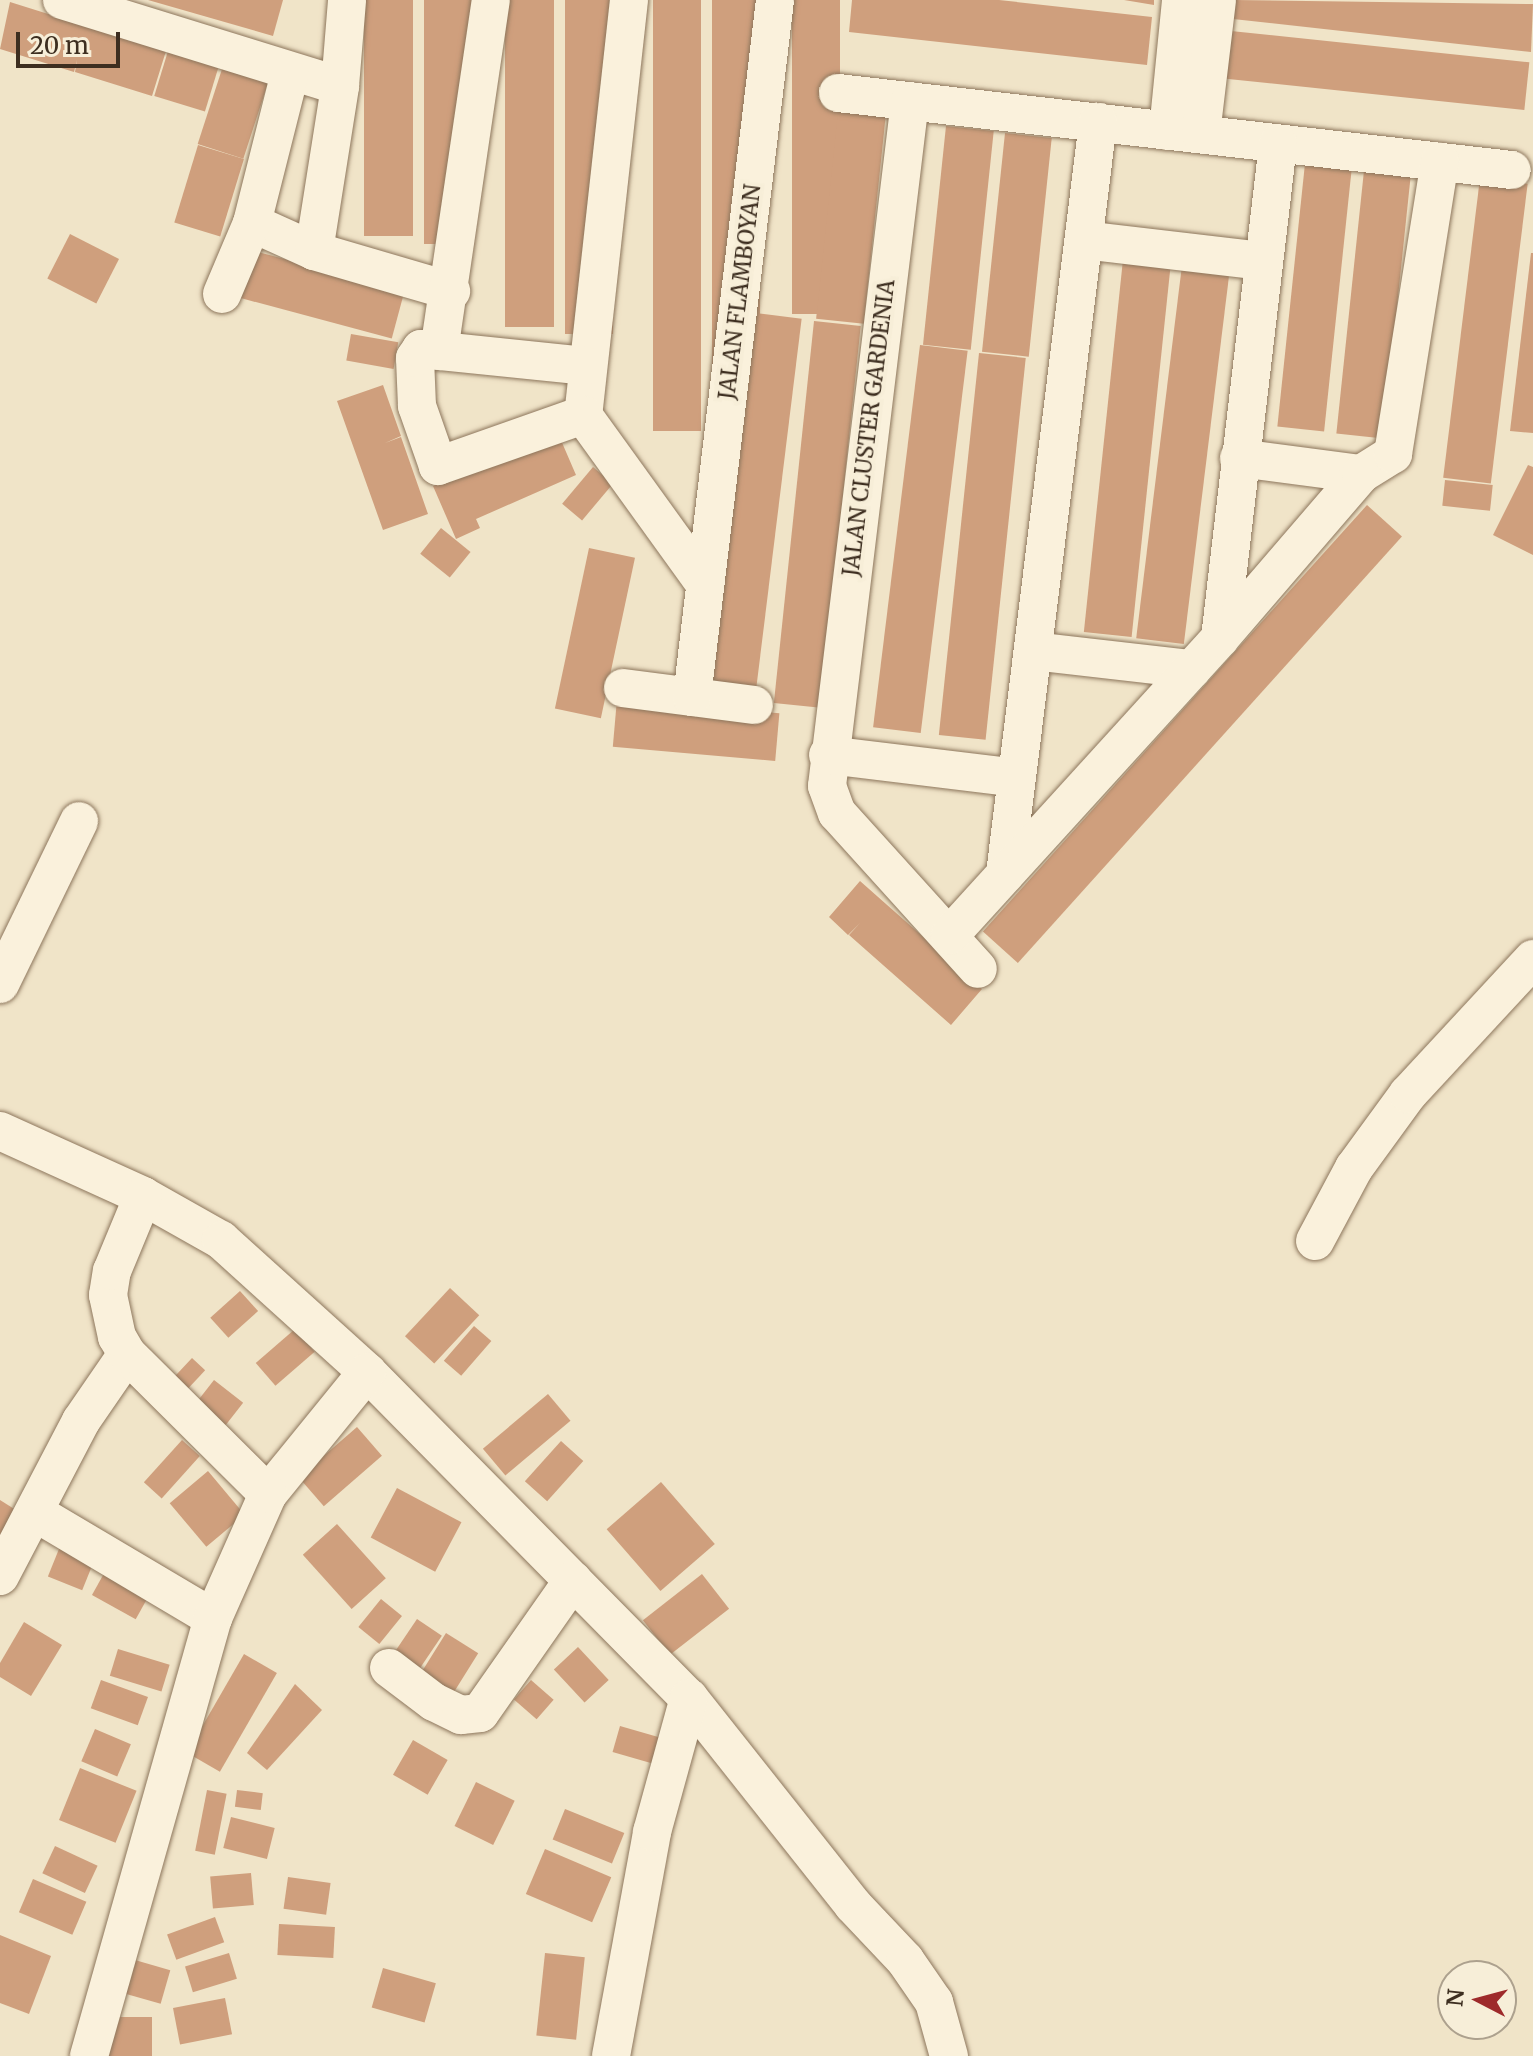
<!DOCTYPE html>
<html>
<head>
<meta charset="utf-8">
<style>
	body { margin:0 }
	#map { position:relative; width:1533px; height:2056px; overflow:hidden; background:#f0e4c8; font-family:Merriweather,serif }
	div>[style] { position:absolute }
	[style*='--x'] { left:calc(var(--x)*1px); top:calc(var(--y)*1px); width:calc(var(--w)*1px); rotate:calc(var(--a)*1deg) }
	.building>* { inset:0; background:#cf9f7d; transform-origin:0 0 }
	.roads { filter:drop-shadow(0 0 2px #8d765c) drop-shadow(0 0 2px #8d765c) }
	.street>* { height:38px; margin:-19px; padding:0 19px; transform-origin:19px; border-radius:19px; background:#faf1dc }
	span { translate:-50% -50%; white-space:nowrap; text-align:center; line-height:1.15; -webkit-text-stroke:8px #f7eed8; paint-order:stroke }
	.street-label { font-size:22px; color:#3d2e20 }
	.north { position:absolute; left:1437px; top:1960px; width:80px; height:80px; box-sizing:border-box; background:#f7eed8; border:2px solid #ada18e; border-radius:50%; rotate:276deg; font-size:22px; font-weight:700; line-height:32px; text-align:center; color:#3d2e20 }
	.north::after { content:''; display:block; margin:auto; width:28px; height:36px; background:#9e2a2b; clip-path:polygon(50% 0,100% 100%,50% 72%,0 100%) }
	.scale { position:absolute; left:16px; top:32px; width:104px; height:36px; box-sizing:border-box; border:4px solid #3d2e20; border-top:0; padding-left:10px; font-size:24px; line-height:28px; white-space:nowrap; color:#3d2e20; -webkit-text-stroke:6px #f7eed8; paint-order:stroke }
</style>
</head>
<body>
<div id="map">
	<div class="building">
		<div style="clip-path:polygon(148px 0,283px 0,273px 36px)"></div>
		<div style="left:364px;top:0;width:49px;height:236px"></div>
		<div style="left:424px;top:0;width:48px;height:244px"></div>
		<div style="left:505px;top:0;width:49px;height:327px"></div>
		<div style="left:565px;top:0;width:48px;height:334px"></div>
		<div style="left:653px;top:0;width:48px;height:431px"></div>
		<div style="left:712px;top:0;width:48px;height:466px"></div>
		<div style="left:792px;top:0;width:48px;height:314px"></div>
		<div style="clip-path:polygon(852px 0,999px 0,1152px 17px,1147px 65px,849px 32px)"></div>
		<div style="clip-path:polygon(1124px 0,1154px 0,1154px 5px)"></div>
		<div style="clip-path:polygon(1235px 0,1533px 4px,1531px 52px,1233px 19px)"></div>
		<div style="clip-path:polygon(10px 2px,166px 51px,152px 96px,75px 72px,77px 60px,74px 72px,0 49px)"></div>
		<div style="left:1231px;top:31px;width:300px;height:48px;rotate:6deg"></div>
		<div style="left:168px;top:51px;width:53px;height:47px;rotate:17deg"></div>
		<div style="left:223px;top:66px;width:48px;height:82px;rotate:18deg"></div>
		<div style="left:839px;top:101px;width:48px;height:219px;rotate:6deg"></div>
		<div style="left:946px;top:126px;width:48px;height:220px;rotate:6deg"></div>
		<div style="left:1005px;top:133px;width:47px;height:220px;rotate:6deg"></div>
		<div style="left:198px;top:145px;width:48px;height:81px;rotate:17deg"></div>
		<div style="left:1306px;top:154px;width:47px;height:274px;rotate:6deg"></div>
		<div style="left:1365px;top:161px;width:47px;height:274px;rotate:6deg"></div>
		<div style="left:1480px;top:178px;width:48px;height:302px;rotate:7deg"></div>
		<div style="left:70px;top:234px;width:55px;height:50px;rotate:27deg"></div>
		<div style="left:247px;top:249px;width:163px;height:49px;rotate:15deg"></div>
		<div style="left:1124px;top:250px;width:48px;height:384px;rotate:6deg"></div>
		<div style="clip-path:polygon(1531px 253px,1533px 253px,1533px 433px,1510px 431px)"></div>
		<div style="left:1183px;top:257px;width:48px;height:384px;rotate:7deg"></div>
		<div style="left:755px;top:313px;width:47px;height:385px;rotate:7deg"></div>
		<div style="left:814px;top:321px;width:47px;height:384px;rotate:6deg"></div>
		<div style="left:351px;top:334px;width:48px;height:27px;rotate:10deg"></div>
		<div style="left:920px;top:345px;width:48px;height:385px;rotate:7deg"></div>
		<div style="left:979px;top:353px;width:47px;height:384px;rotate:6deg"></div>
		<div style="clip-path:polygon(383px 385px,401px 436px,385px 443px,401px 437px,428px 514px,383px 530px,337px 401px)"></div>
		<div style="clip-path:polygon(557px 431px,576px 475px,476px 519px,480px 528px,456px 539px,433px 486px)"></div>
		<div style="clip-path:polygon(1528px 465px,1533px 467px,1533px 555px,1493px 535px)"></div>
		<div style="left:593px;top:467px;width:26px;height:48px;rotate:40deg"></div>
		<div style="left:1445px;top:480px;width:48px;height:26px;rotate:6deg"></div>
		<div style="left:1367px;top:505px;width:47px;height:574px;rotate:42deg"></div>
		<div style="left:441px;top:528px;width:38px;height:33px;rotate:39deg"></div>
		<div style="left:589px;top:548px;width:47px;height:164px;rotate:12deg"></div>
		<div style="left:617px;top:699px;width:163px;height:48px;rotate:5deg"></div>
		<div style="clip-path:polygon(860px 881px,982px 989px,951px 1025px,849px 935px,860px 923px,848px 935px,829px 917px)"></div>
		<div style="left:450px;top:1288px;width:40px;height:66px;rotate:43deg"></div>
		<div style="left:240px;top:1291px;width:27px;height:40px;rotate:48deg"></div>
		<div style="left:474px;top:1326px;width:23px;height:46px;rotate:41deg"></div>
		<div style="left:295px;top:1329px;width:30px;height:52px;rotate:49deg"></div>
		<div style="left:192px;top:1358px;width:18px;height:36px;rotate:43deg"></div>
		<div style="left:214px;top:1380px;width:37px;height:34px;rotate:38deg"></div>
		<div style="left:548px;top:1394px;width:35px;height:85px;rotate:50deg"></div>
		<div style="left:357px;top:1427px;width:38px;height:77px;rotate:49deg"></div>
		<div style="left:182px;top:1440px;width:24px;height:57px;rotate:42deg"></div>
		<div style="left:561px;top:1441px;width:30px;height:54px;rotate:42deg"></div>
		<div style="left:208px;top:1471px;width:57px;height:50px;rotate:50deg"></div>
		<div style="left:661px;top:1482px;width:82px;height:72px;rotate:49deg"></div>
		<div style="left:397px;top:1488px;width:73px;height:56px;rotate:28deg"></div>
		<div style="clip-path:polygon(0 1500px,19px 1512px,0 1543px)"></div>
		<div style="left:337px;top:1524px;width:73px;height:46px;rotate:48deg"></div>
		<div style="left:61px;top:1544px;width:37px;height:35px;rotate:22deg"></div>
		<div style="left:107px;top:1568px;width:50px;height:31px;rotate:29deg"></div>
		<div style="left:702px;top:1574px;width:44px;height:75px;rotate:52deg"></div>
		<div style="left:381px;top:1599px;width:27px;height:36px;rotate:39deg"></div>
		<div style="left:417px;top:1619px;width:30px;height:45px;rotate:34deg"></div>
		<div style="clip-path:polygon(24px 1622px,62px 1645px,31px 1696px,0 1677px,0 1663px)"></div>
		<div style="left:446px;top:1633px;width:38px;height:49px;rotate:32deg"></div>
		<div style="left:578px;top:1647px;width:45px;height:33px;rotate:47deg"></div>
		<div style="left:118px;top:1649px;width:54px;height:28px;rotate:17deg"></div>
		<div style="left:244px;top:1654px;width:38px;height:114px;rotate:30deg"></div>
		<div style="left:101px;top:1680px;width:50px;height:30px;rotate:20deg"></div>
		<div style="left:531px;top:1680px;width:30px;height:26px;rotate:41deg"></div>
		<div style="clip-path:polygon(295px 1684px,322px 1710px,267px 1770px,247px 1753px)"></div>
		<div style="left:620px;top:1726px;width:46px;height:27px;rotate:16deg"></div>
		<div style="left:95px;top:1729px;width:39px;height:35px;rotate:23deg"></div>
		<div style="left:413px;top:1740px;width:40px;height:40px;rotate:30deg"></div>
		<div style="left:80px;top:1768px;width:61px;height:56px;rotate:22deg"></div>
		<div style="left:476px;top:1782px;width:43px;height:49px;rotate:26deg"></div>
		<div style="left:207px;top:1790px;width:20px;height:62px;rotate:11deg"></div>
		<div style="left:237px;top:1790px;width:26px;height:17px;rotate:7deg"></div>
		<div style="left:565px;top:1809px;width:64px;height:33px;rotate:22deg"></div>
		<div style="left:231px;top:1817px;width:45px;height:32px;rotate:14deg"></div>
		<div style="left:55px;top:1846px;width:47px;height:30px;rotate:25deg"></div>
		<div style="left:545px;top:1849px;width:72px;height:49px;rotate:23deg"></div>
		<div style="left:251px;top:1873px;width:32px;height:41px;rotate:85deg"></div>
		<div style="left:288px;top:1877px;width:43px;height:32px;rotate:8deg"></div>
		<div style="left:33px;top:1879px;width:58px;height:36px;rotate:23deg"></div>
		<div style="left:215px;top:1917px;width:27px;height:51px;rotate:70deg"></div>
		<div style="left:279px;top:1924px;width:56px;height:31px;rotate:3deg"></div>
		<div style="clip-path:polygon(0 1935px,51px 1956px,29px 2014px,0 2003px)"></div>
		<div style="left:229px;top:1953px;width:27px;height:46px;rotate:73deg"></div>
		<div style="left:545px;top:1953px;width:40px;height:83px;rotate:6deg"></div>
		<div style="left:128px;top:1958px;width:44px;height:35px;rotate:16deg"></div>
		<div style="left:383px;top:1968px;width:55px;height:41px;rotate:16deg"></div>
		<div style="left:225px;top:1998px;width:37px;height:53px;rotate:79deg"></div>
		<div style="left:108px;top:2017px;width:44px;height:39px"></div>
	</div>
	<div class="roads">
		<div class="street">
			<div style="--x:62;--y:0;--w:291;--a:17.2"></div>
			<div style="--x:629;--y:0;--w:418;--a:96.3"></div>
			<div style="--x:583;--y:415;--w:208;--a:54.2"></div>
			<div style="--x:838;--y:93;--w:678;--a:6.52"></div>
			<div style="--x:910;--y:101;--w:690;--a:96.91"></div>
			<div style="--x:827;--y:786;--w:29;--a:70"></div>
			<div style="--x:837;--y:813;--w:210;--a:47.9"></div>
			<div style="--x:1168;--y:131;--w:132;--a:-84.3"></div>
			<div style="--x:1201;--y:134;--w:135;--a:-83.2"></div>
			<div style="--x:252;--y:223;--w:68;--a:24.3"></div>
			<div style="--x:314;--y:251;--w:143;--a:16.3"></div>
			<div style="--x:1084;--y:240;--w:181;--a:6.7"></div>
			<div style="--x:314;--y:251;--w:167;--a:-81"></div>
			<div style="--x:340;--y:86;--w:86;--a:-85.3"></div>
			<div style="--x:222;--y:294;--w:77;--a:-67.1"></div>
			<div style="--x:252;--y:223;--w:155;--a:-75.8"></div>
			<div style="--x:439;--y:351;--w:355;--a:-81.6"></div>
			<div style="--x:583;--y:415;--w:154;--a:160.6"></div>
			<div style="--x:438;--y:466;--w:64;--a:-109.3"></div>
			<div style="--x:417;--y:406;--w:48;--a:-92.4"></div>
			<div style="--x:415;--y:358;--w:11;--a:-56"></div>
			<div style="--x:421;--y:349;--w:165;--a:5.9"></div>
			<div style="--x:1239;--y:458;--w:123;--a:7.5"></div>
			<div style="--x:1220;--y:638;--w:498;--a:-83.3"></div>
			<div style="--x:1033;--y:651;--w:160;--a:6.5"></div>
			<div style="--x:623;--y:688;--w:132;--a:7.4"></div>
			<div style="--x:692;--y:697;--w:702;--a:-83.21"></div>
			<div style="--x:828;--y:755;--w:190;--a:6.9"></div>
			<div style="--x:1005;--y:874;--w:758;--a:-82.95"></div>
			<div style="--x:950;--y:935;--w:401;--a:-47.7"></div>
			<div style="--x:1220;--y:638;--w:216;--a:-49.3"></div>
			<div style="--x:1361;--y:474;--w:38;--a:-32"></div>
			<div style="--x:1393;--y:454;--w:296;--a:-80.9"></div>
			<div style="--x:0;--y:984;--w:181;--a:-64.1"></div>
			<div style="--x:0;--y:1131;--w:157;--a:24.4"></div>
			<div style="--x:143;--y:1196;--w:90;--a:29.4"></div>
			<div style="--x:221;--y:1240;--w:197;--a:42.1"></div>
			<div style="--x:367;--y:1372;--w:458;--a:45.4"></div>
			<div style="--x:689;--y:1698;--w:264;--a:51.6"></div>
			<div style="--x:853;--y:1905;--w:76;--a:46.6"></div>
			<div style="--x:905;--y:1960;--w:51;--a:55.4"></div>
			<div style="--x:934;--y:2002;--w:56;--a:74.5"></div>
			<div style="--x:1315;--y:1241;--w:83;--a:-61.9"></div>
			<div style="--x:1354;--y:1168;--w:92;--a:-53.9"></div>
			<div style="--x:1408;--y:1094;--w:184;--a:-47.2"></div>
			<div style="--x:268;--y:1494;--w:157;--a:-50.9"></div>
			<div style="--x:36;--y:1513;--w:206;--a:30.7"></div>
			<div style="--x:0;--y:1576;--w:175;--a:-62.4"></div>
			<div style="--x:81;--y:1421;--w:81;--a:-55.5"></div>
			<div style="--x:389;--y:1668;--w:56;--a:37.1"></div>
			<div style="--x:434;--y:1702;--w:30;--a:26"></div>
			<div style="--x:461;--y:1715;--w:19;--a:-6"></div>
			<div style="--x:480;--y:1713;--w:162;--a:-55"></div>
			<div style="--x:89;--y:2056;--w:455;--a:-74.2"></div>
			<div style="--x:213;--y:1618;--w:136;--a:-66.1"></div>
			<div style="--x:268;--y:1494;--w:199;--a:-135.2"></div>
			<div style="--x:127;--y:1354;--w:20;--a:-120"></div>
			<div style="--x:117;--y:1337;--w:43;--a:-102.1"></div>
			<div style="--x:108;--y:1295;--w:24;--a:-81"></div>
			<div style="--x:112;--y:1271;--w:81;--a:-67.5"></div>
			<div style="--x:611;--y:2056;--w:228;--a:-79.6"></div>
			<div style="--x:652;--y:1832;--w:139;--a:-74.6"></div>
		</div>
	</div>
	<div class="street-label">
		<span style="left:740px;top:292px;rotate:-83deg">JALAN FLAMBOYAN</span>
		<span style="left:869px;top:428px;rotate:-83deg">JALAN CLUSTER GARDENIA</span>
	</div>
	<div class="north">N</div>
	<div class="scale">20 m</div>
</div>
</body>
</html>
